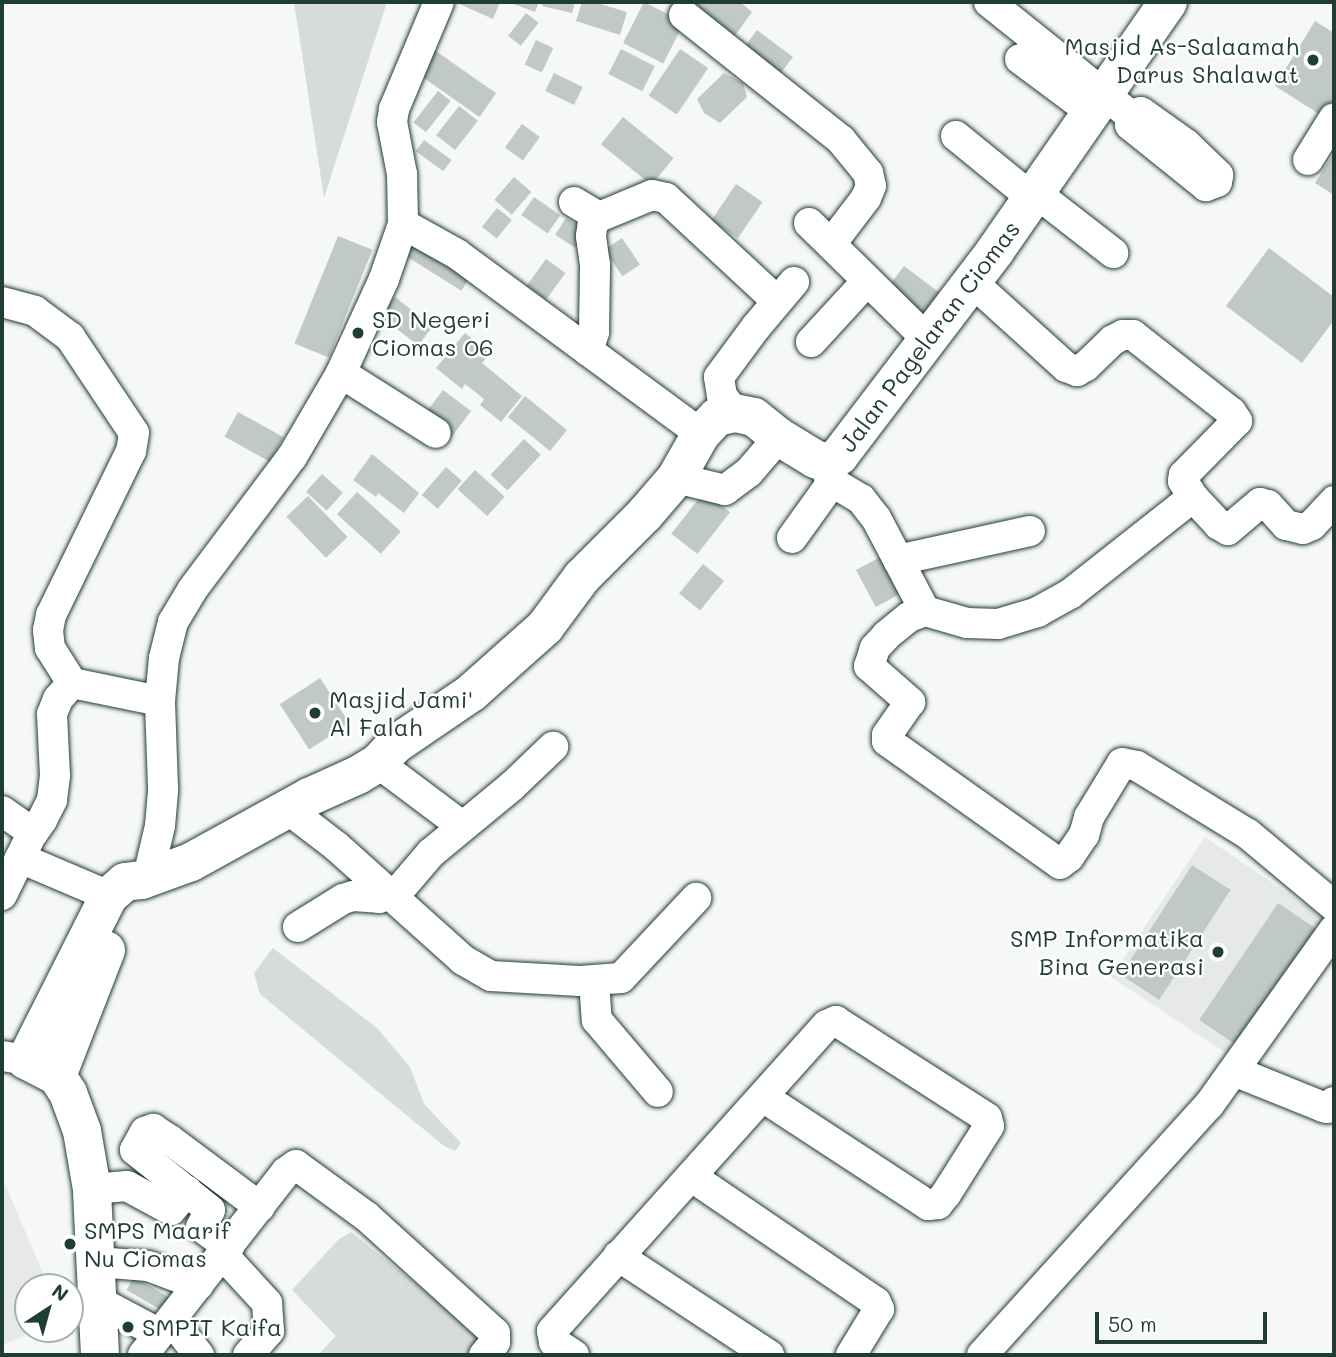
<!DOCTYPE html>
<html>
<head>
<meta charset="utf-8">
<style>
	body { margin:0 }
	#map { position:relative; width:1336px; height:1357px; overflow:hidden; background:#f6f7f7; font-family:Mali,sans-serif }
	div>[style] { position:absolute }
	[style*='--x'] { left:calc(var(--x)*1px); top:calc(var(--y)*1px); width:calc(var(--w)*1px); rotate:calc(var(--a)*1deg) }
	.built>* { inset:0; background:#e6e9e8 }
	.green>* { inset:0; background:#d6dcdb }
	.building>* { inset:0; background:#c0c9c6; transform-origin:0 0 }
	.roads { filter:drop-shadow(0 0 2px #1f3d34) drop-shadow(0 0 2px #1f3d34) }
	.minor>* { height:30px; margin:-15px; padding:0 15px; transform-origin:15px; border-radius:15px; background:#fff }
	.major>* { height:38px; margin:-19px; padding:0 19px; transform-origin:19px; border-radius:19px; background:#fff }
	.dots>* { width:19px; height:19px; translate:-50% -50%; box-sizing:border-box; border:4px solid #fff; border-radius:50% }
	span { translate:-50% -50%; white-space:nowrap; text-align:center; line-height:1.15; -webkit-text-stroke:5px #fff; paint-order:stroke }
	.poi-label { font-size:24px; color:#1f3d34 }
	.right { translate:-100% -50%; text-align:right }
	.left { translate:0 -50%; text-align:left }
	.street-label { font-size:24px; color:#1f3d34 }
	.frame { position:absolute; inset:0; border:4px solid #1f3d34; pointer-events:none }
	.north { position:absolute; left:14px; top:1273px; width:70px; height:70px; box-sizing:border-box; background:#fff; border:2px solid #a5b1ae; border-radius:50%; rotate:36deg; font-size:19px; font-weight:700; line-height:28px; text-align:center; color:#1f3d34 }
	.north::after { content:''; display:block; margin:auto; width:24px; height:32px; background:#1f3d34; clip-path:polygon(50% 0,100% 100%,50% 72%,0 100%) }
	.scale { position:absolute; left:1095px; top:1312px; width:172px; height:32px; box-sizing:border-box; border:4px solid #1f3d34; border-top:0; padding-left:9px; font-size:21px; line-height:24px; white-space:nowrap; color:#1f3d34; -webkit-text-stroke:5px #fff; paint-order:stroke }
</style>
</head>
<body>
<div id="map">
	<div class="built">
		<div style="clip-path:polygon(evenodd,1205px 837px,1330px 922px,1235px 1059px,1111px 977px,1205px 837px,1192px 865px,1230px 891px,1158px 999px,1121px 974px,1192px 865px,1205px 837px,1278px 904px,1239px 1047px,1200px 1021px,1278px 904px)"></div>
		<div style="clip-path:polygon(2px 1177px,49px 1287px,28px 1287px,28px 1329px,40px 1329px,2px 1345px)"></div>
	</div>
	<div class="green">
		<div style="clip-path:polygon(294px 2px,387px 2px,324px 198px)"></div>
		<div style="clip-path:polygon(273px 948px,377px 1028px,410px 1067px,424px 1104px,461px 1143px,455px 1151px,444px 1146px,260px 994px,254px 973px)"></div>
		<div style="clip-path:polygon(351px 1232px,503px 1353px,318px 1355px,336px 1336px,292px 1290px,338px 1240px)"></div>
	</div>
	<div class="building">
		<div style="clip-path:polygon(455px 2px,500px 2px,493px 19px)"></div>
		<div style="clip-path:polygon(508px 2px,539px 2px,535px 12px)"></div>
		<div style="clip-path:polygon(543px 2px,575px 2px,572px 13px,542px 6px)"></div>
		<div style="clip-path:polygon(582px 2px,594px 2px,627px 12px,620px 35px,576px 21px)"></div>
		<div style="left:644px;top:2px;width:45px;height:46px;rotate:27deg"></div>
		<div style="clip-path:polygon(695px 2px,740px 2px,752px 12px,731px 41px,707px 23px)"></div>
		<div style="left:526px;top:13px;width:16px;height:29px;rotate:38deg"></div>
		<div style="clip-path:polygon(1315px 21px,1334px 33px,1334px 108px,1327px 119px,1275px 86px)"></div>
		<div style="left:757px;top:30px;width:45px;height:25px;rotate:37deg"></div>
		<div style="left:536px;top:40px;width:19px;height:27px;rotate:25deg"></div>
		<div style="left:433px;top:49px;width:77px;height:29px;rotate:35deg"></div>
		<div style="left:621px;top:49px;width:38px;height:28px;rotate:27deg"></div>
		<div style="left:680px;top:49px;width:34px;height:56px;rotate:34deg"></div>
		<div style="left:554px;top:73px;width:32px;height:20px;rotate:26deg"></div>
		<div style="clip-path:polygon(724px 73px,743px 83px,747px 97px,720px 123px,704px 113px,697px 99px)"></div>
		<div style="left:438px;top:91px;width:16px;height:40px;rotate:38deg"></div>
		<div style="left:459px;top:106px;width:24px;height:37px;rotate:38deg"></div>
		<div style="left:623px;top:117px;width:65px;height:35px;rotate:39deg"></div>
		<div style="left:522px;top:124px;width:22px;height:29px;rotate:36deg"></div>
		<div style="left:424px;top:140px;width:34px;height:14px;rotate:36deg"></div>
		<div style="clip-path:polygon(1334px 153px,1334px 195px,1315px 183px)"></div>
		<div style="left:514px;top:177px;width:23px;height:30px;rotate:41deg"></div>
		<div style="left:736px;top:184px;width:32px;height:44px;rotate:34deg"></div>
		<div style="left:534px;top:197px;width:32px;height:22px;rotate:35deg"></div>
		<div style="left:497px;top:208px;width:19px;height:24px;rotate:39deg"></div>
		<div style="left:566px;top:218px;width:24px;height:20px;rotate:33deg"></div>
		<div style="left:338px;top:236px;width:37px;height:116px;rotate:22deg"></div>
		<div style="left:419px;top:236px;width:65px;height:24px;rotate:32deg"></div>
		<div style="left:622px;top:238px;width:32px;height:21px;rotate:56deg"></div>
		<div style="clip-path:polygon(1269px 248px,1334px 297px,1334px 320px,1302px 363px,1226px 306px)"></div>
		<div style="left:546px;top:259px;width:24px;height:33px;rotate:36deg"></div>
		<div style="left:904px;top:266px;width:55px;height:30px;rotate:37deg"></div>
		<div style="left:395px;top:297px;width:48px;height:24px;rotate:38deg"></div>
		<div style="clip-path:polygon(465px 333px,490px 353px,482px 363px,522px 396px,501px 422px,480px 405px,484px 399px,465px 384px,462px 389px,436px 368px)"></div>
		<div style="left:443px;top:390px;width:35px;height:33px;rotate:37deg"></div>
		<div style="left:525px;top:396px;width:54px;height:27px;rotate:39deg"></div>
		<div style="left:238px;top:412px;width:52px;height:28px;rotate:29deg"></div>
		<div style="left:524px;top:439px;width:23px;height:49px;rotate:43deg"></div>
		<div style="clip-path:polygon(372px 454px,419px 493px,404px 513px,378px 493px,376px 497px,353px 480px)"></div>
		<div style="left:446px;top:467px;width:21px;height:37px;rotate:41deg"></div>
		<div style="left:475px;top:470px;width:40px;height:26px;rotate:42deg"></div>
		<div style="left:322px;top:474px;width:28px;height:24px;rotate:42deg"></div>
		<div style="left:357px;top:492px;width:59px;height:30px;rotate:42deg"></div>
		<div style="left:704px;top:492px;width:33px;height:53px;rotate:38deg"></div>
		<div style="left:308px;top:496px;width:57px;height:30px;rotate:46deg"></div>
		<div style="left:886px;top:554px;width:42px;height:34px;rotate:62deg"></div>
		<div style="left:703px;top:564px;width:27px;height:38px;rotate:39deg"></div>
		<div style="left:320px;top:678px;width:54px;height:48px;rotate:57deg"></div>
		<div style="left:1192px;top:865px;width:46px;height:131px;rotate:33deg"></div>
		<div style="left:1278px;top:903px;width:47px;height:141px;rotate:34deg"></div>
		<div style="left:134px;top:1277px;width:46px;height:15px;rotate:30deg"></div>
	</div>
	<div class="roads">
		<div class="minor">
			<div style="--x:989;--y:2;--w:181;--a:38.7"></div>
			<div style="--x:1130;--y:115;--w:11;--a:-15"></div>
			<div style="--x:1141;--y:112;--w:55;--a:35.4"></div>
			<div style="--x:1186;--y:144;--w:45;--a:44.1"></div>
			<div style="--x:1218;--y:175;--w:7;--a:98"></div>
			<div style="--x:1217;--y:182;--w:12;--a:160"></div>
			<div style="--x:1206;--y:186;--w:97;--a:-141.2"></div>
			<div style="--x:1130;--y:125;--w:10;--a:-90"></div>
			<div style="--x:684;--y:15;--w:201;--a:38.5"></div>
			<div style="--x:841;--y:140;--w:43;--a:50.7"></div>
			<div style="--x:868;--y:173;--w:13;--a:77"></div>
			<div style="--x:871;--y:186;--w:13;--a:113"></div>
			<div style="--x:866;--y:198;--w:58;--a:127.3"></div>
			<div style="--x:1020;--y:59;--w:87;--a:36.6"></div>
			<div style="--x:956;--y:136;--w:98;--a:39.2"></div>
			<div style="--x:1308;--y:160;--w:49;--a:-58.2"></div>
			<div style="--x:1036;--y:193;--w:98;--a:37.9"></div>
			<div style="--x:574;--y:202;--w:29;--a:31"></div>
			<div style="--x:599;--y:217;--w:57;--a:-22.5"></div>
			<div style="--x:652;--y:195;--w:14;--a:12"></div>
			<div style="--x:666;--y:198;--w:151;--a:42.9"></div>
			<div style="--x:809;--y:223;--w:168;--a:44.5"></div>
			<div style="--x:403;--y:224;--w:62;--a:29.1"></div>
			<div style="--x:457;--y:254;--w:303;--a:36.4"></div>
			<div style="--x:971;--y:281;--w:128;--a:42.2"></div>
			<div style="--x:1066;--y:367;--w:12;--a:20"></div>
			<div style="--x:1077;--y:371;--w:10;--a:-29"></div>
			<div style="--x:1086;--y:366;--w:37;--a:-44"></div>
			<div style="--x:1113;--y:340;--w:11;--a:-27"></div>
			<div style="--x:1123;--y:335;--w:10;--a:0"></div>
			<div style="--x:1133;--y:335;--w:125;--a:38.2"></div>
			<div style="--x:1231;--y:412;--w:11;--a:56"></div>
			<div style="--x:1237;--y:421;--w:76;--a:134.5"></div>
			<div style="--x:1184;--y:475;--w:6;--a:99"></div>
			<div style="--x:1183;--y:481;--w:19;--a:58"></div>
			<div style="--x:1193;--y:497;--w:157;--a:141.7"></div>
			<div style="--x:1070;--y:594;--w:37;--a:151"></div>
			<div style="--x:1038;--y:612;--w:42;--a:163.3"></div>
			<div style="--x:998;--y:624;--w:31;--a:-178"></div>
			<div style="--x:967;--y:623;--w:44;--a:-164.1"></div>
			<div style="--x:925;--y:611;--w:17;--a:159"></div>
			<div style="--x:909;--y:617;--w:28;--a:141"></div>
			<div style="--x:887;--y:635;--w:18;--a:133"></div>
			<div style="--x:875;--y:648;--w:19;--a:108"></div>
			<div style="--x:869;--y:666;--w:55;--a:41.3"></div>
			<div style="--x:910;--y:702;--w:40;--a:124.9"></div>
			<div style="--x:887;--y:735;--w:6;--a:90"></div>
			<div style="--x:887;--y:741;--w:212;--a:35.4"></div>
			<div style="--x:1060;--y:864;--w:11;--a:-38"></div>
			<div style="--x:1069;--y:857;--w:27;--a:-56"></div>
			<div style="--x:1084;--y:835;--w:19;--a:-74"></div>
			<div style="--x:1089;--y:817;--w:63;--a:-58.6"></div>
			<div style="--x:1122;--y:763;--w:15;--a:11"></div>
			<div style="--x:1137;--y:766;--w:130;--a:31.5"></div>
			<div style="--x:1248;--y:834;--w:112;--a:39.9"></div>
			<div style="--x:2;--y:302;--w:34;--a:15"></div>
			<div style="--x:35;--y:311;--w:44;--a:36.6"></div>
			<div style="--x:70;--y:337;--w:115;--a:56.3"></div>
			<div style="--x:134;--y:433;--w:18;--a:99"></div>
			<div style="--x:131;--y:451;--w:182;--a:116"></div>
			<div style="--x:51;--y:615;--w:15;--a:101"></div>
			<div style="--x:48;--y:630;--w:18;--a:84"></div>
			<div style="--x:50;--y:648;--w:41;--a:57.8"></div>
			<div style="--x:72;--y:683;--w:90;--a:11.6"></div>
			<div style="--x:811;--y:342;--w:83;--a:-47.4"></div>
			<div style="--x:588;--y:351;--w:20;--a:-72"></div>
			<div style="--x:594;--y:332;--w:67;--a:-89.1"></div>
			<div style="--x:595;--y:265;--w:29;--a:-98"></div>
			<div style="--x:591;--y:236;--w:21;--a:-82"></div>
			<div style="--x:341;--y:373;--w:112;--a:32.3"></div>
			<div style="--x:735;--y:413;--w:21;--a:-127"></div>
			<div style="--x:722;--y:396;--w:19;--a:-99"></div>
			<div style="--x:719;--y:377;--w:62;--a:-53.5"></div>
			<div style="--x:756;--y:327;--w:59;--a:-49.8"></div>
			<div style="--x:676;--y:478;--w:50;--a:13.8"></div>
			<div style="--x:725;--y:490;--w:30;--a:-37"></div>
			<div style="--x:749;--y:472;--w:46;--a:-49.4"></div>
			<div style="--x:830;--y:485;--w:9;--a:6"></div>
			<div style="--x:839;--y:486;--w:26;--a:31"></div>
			<div style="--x:861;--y:499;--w:24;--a:52"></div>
			<div style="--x:876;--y:518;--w:105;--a:62.2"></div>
			<div style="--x:1193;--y:497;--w:38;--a:47"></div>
			<div style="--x:1219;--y:525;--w:10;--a:29"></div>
			<div style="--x:1228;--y:530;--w:42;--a:-40.2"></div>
			<div style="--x:1260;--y:503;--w:8;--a:14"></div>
			<div style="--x:1268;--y:505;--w:27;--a:48"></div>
			<div style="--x:1286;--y:525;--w:17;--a:13"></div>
			<div style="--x:1303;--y:529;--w:10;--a:-24"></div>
			<div style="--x:1312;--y:525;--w:33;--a:-47"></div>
			<div style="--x:792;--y:538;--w:65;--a:-54.4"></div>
			<div style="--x:830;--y:485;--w:19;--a:-99"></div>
			<div style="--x:898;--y:560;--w:135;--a:-12.4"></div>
			<div style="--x:378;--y:763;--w:105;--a:36.9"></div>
			<div style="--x:289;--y:810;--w:59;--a:37.5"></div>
			<div style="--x:336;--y:846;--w:171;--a:41.9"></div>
			<div style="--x:463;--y:960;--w:32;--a:30"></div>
			<div style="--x:491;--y:976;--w:89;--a:3.2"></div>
			<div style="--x:580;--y:981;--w:41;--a:-4.2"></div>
			<div style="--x:621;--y:978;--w:110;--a:-46.8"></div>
			<div style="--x:2;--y:811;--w:38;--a:35"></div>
			<div style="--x:33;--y:833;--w:16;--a:-55"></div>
			<div style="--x:42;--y:820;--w:22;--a:-63"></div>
			<div style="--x:52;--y:800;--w:24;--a:-83"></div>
			<div style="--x:55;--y:776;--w:62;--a:-92.8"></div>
			<div style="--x:52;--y:714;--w:16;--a:-68"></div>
			<div style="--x:58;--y:699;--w:21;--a:-49"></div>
			<div style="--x:20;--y:858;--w:97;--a:23.1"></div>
			<div style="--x:148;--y:877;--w:52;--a:-76.8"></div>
			<div style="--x:160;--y:826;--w:38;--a:-85"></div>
			<div style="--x:163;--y:788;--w:87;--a:-92"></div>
			<div style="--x:160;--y:701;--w:43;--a:-84.7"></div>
			<div style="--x:164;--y:658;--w:37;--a:-76"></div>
			<div style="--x:173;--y:622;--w:37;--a:-59"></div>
			<div style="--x:192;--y:590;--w:166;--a:-53.1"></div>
			<div style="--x:292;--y:457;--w:97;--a:-59.7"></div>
			<div style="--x:341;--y:373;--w:103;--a:-65.4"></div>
			<div style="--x:384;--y:279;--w:58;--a:-70.9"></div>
			<div style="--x:403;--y:224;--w:50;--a:-91.1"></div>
			<div style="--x:402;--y:174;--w:53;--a:-100.9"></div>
			<div style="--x:392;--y:122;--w:13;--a:-81"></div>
			<div style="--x:394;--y:109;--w:116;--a:-67.2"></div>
			<div style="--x:2;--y:895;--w:61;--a:-63.9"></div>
			<div style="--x:298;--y:927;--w:53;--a:-31.9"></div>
			<div style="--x:343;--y:899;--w:10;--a:-17"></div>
			<div style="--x:353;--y:896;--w:26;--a:4"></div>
			<div style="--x:379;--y:898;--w:24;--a:-24"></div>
			<div style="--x:401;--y:888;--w:46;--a:-49.4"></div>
			<div style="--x:431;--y:853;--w:105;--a:-39.6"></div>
			<div style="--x:512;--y:786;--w:57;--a:-43.6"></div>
			<div style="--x:594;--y:981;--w:39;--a:86"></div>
			<div style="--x:597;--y:1020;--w:94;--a:49.7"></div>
			<div style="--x:2;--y:1056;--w:24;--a:9"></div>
			<div style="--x:1234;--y:1071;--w:96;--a:22"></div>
			<div style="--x:1323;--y:1107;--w:4;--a:14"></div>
			<div style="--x:1327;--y:1108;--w:9;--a:-41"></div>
			<div style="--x:692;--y:1177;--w:222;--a:34.2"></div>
			<div style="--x:876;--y:1302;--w:8;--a:67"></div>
			<div style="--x:879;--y:1309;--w:54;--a:121.3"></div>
			<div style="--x:92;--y:1189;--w:35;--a:-5"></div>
			<div style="--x:127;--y:1186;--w:50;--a:28.6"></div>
			<div style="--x:171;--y:1210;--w:25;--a:-50"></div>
			<div style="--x:229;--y:1247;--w:34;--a:-144"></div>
			<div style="--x:201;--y:1227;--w:19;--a:-62"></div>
			<div style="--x:210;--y:1210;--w:96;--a:-141.3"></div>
			<div style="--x:135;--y:1150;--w:21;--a:-61"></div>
			<div style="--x:145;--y:1132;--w:9;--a:-21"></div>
			<div style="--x:153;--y:1129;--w:20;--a:33"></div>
			<div style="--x:170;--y:1140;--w:112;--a:36.7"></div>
			<div style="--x:224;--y:1256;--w:64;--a:47.5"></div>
			<div style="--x:267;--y:1303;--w:28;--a:86"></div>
			<div style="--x:269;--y:1331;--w:32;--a:131"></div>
			<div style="--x:618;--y:1256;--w:181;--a:33.3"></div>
			<div style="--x:97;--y:1262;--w:51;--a:4.5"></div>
			<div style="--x:148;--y:1266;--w:54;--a:20.4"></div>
			<div style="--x:96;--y:1300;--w:72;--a:28"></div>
			<div style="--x:169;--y:1323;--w:9;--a:27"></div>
			<div style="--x:177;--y:1327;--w:36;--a:52"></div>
			<div style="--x:143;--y:1355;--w:232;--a:-52"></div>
			<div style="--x:286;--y:1172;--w:12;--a:-35"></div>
			<div style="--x:296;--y:1165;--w:87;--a:36.1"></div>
			<div style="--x:366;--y:1216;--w:174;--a:42.2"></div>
			<div style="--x:495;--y:1333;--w:9;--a:90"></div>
			<div style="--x:495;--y:1342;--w:17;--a:130"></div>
			<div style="--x:574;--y:1355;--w:24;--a:-147"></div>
			<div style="--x:554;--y:1342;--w:11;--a:-100"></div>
			<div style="--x:552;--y:1331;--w:411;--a:-48.1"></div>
			<div style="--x:827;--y:1025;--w:10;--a:-24"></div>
			<div style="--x:836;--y:1021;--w:179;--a:32.7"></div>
			<div style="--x:987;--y:1118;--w:8;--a:76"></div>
			<div style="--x:989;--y:1126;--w:80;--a:122.3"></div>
			<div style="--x:946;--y:1194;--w:13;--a:129"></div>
			<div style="--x:938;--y:1204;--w:10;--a:174"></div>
			<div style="--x:928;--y:1205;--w:197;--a:-146.8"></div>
			<div style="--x:982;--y:1355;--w:338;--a:-47.8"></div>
			<div style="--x:1209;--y:1105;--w:215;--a:-54.5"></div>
		</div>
		<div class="major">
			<div style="--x:57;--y:1076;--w:135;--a:-68.7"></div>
			<div style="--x:100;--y:1355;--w:166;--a:-92.8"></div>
			<div style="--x:92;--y:1189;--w:59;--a:-99.8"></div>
			<div style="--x:82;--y:1131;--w:40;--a:-110.2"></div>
			<div style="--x:68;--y:1093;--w:20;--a:-123"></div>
			<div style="--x:57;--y:1076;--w:35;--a:-153"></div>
			<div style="--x:26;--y:1060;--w:184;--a:-63.2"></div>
			<div style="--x:109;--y:896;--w:21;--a:-41"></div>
			<div style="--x:125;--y:882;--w:17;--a:-7"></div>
			<div style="--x:142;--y:880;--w:52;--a:-20.2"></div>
			<div style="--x:191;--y:862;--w:135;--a:-28.8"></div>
			<div style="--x:309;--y:797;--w:54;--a:-24.2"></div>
			<div style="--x:358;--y:775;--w:23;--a:-31"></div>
			<div style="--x:378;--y:763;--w:26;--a:-47"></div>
			<div style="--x:396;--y:744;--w:91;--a:-34.2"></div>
			<div style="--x:471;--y:693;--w:99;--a:-41.7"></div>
			<div style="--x:545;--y:627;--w:62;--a:-53.5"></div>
			<div style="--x:582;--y:577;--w:89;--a:-45"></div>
			<div style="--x:645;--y:514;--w:48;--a:-49.3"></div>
			<div style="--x:676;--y:478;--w:51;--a:-60.4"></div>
			<div style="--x:701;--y:434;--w:23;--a:-47"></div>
			<div style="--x:717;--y:417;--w:18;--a:-13"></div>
			<div style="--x:735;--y:413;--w:19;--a:12"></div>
			<div style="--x:754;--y:417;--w:32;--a:39"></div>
			<div style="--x:779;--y:437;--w:42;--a:31.4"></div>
			<div style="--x:815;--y:459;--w:12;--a:20"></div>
			<div style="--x:826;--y:463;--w:15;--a:-28"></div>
			<div style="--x:839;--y:456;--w:258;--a:-52.7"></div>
			<div style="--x:995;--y:251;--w:303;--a:-55.2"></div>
		</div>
	</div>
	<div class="dots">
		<div style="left:1313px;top:60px;background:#1f3d34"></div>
		<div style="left:358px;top:333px;background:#1f3d34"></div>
		<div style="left:315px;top:713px;background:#1f3d34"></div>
		<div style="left:1218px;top:952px;background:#1f3d34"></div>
		<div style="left:70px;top:1244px;background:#1f3d34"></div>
		<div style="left:128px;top:1327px;background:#1f3d34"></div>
	</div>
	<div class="poi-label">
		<span class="right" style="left:1299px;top:60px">Masjid As-Salaamah<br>Darus Shalawat</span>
		<span class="left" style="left:372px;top:333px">SD Negeri<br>Ciomas 06</span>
		<span class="left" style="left:329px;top:713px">Masjid Jami'<br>Al Falah</span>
		<span class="right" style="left:1204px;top:952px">SMP Informatika<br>Bina Generasi</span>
		<span class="left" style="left:84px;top:1244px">SMPS Maarif<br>Nu Ciomas</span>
		<span class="left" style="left:142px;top:1327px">SMPIT Kaifa</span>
	</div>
	<div class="street-label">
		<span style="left:929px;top:336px;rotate:-53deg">Jalan Pagelaran Ciomas</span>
	</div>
	<div class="frame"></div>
	<div class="north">N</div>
	<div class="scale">50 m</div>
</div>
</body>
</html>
